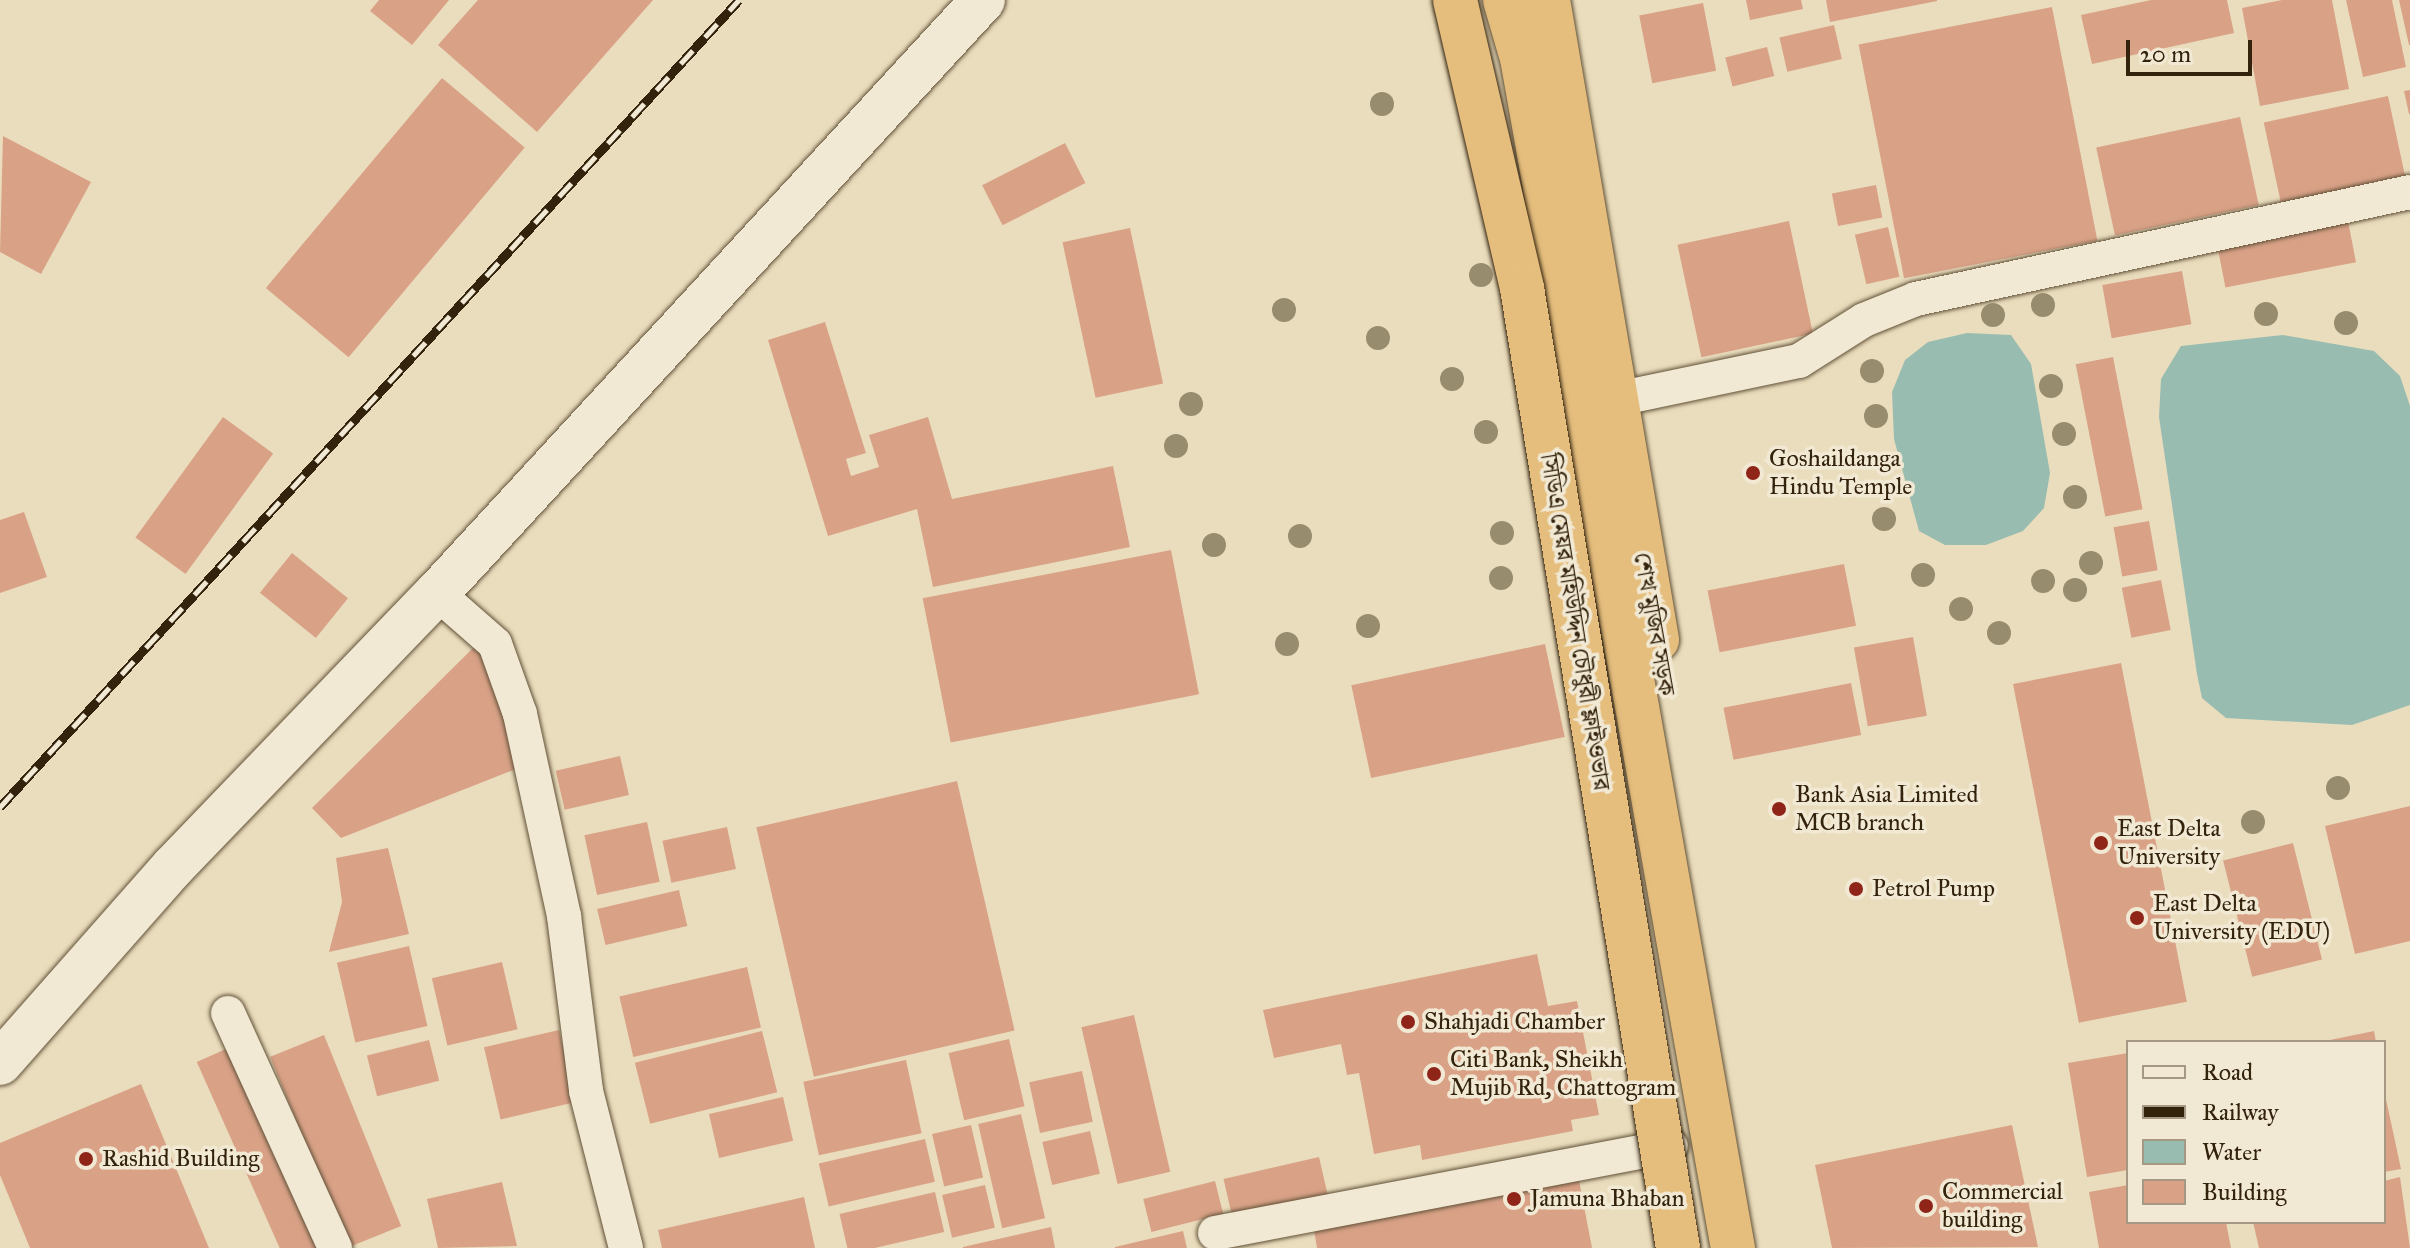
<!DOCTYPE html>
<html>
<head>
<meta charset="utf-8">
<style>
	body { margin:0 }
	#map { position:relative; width:2410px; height:1248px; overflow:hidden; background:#eaddbd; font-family:"IM FELL Great Primer","Noto Serif Bengali",serif }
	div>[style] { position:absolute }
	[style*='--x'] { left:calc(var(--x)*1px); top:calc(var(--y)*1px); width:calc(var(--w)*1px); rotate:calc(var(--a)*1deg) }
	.water>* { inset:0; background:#98bcb0 }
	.building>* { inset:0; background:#d9a287; transform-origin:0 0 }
	.roads { filter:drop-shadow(0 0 2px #615138) drop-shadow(0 0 2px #615138) }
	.minor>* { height:34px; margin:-17px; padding:0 17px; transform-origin:17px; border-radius:17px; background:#f1e9d4 }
	.secondary>* { height:44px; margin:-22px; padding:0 22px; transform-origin:22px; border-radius:22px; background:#f1e9d4 }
	.trunk>* { height:44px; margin:-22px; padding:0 22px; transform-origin:22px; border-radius:22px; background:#e5be7e }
	.rail>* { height:9px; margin-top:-4.5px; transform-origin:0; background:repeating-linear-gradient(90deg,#f1e9d4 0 18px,#33220c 0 36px); box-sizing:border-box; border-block:2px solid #33220c }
	.bridges { filter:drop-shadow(0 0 2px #33220c) drop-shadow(0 0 2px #33220c) }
	.trunk-bridge>* { height:44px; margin:-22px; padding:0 22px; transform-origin:22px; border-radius:22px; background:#e5be7e }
	.trees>* { width:24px; height:24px; margin:-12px; border-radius:50%; background:#988c6e }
	.dots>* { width:22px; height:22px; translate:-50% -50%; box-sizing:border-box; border:4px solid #f1e9d4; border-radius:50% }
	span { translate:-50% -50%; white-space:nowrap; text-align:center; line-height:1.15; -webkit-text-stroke:7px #f1e9d4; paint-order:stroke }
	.poi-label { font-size:24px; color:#33220c }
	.left { translate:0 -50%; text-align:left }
	.street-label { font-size:24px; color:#33220c }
	.legend { position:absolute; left:2126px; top:1040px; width:260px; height:184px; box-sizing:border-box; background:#f1e9d4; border:2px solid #a59984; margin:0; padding:10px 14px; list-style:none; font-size:24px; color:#33220c }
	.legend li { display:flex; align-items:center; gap:16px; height:40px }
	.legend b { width:40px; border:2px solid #a59984 }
	.scale { position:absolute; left:2126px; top:40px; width:126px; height:36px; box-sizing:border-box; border:4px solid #33220c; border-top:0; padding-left:10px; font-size:24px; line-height:28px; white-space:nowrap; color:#33220c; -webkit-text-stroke:6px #f1e9d4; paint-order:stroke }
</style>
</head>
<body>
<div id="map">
	<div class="water">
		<div style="clip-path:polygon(1967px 333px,2011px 335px,2031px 364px,2050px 473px,2044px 508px,2023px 531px,1986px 545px,1945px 545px,1919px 531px,1894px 439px,1892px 392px,1905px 360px,1928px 342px)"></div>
		<div style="clip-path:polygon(2283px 335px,2374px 351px,2400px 376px,2410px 406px,2410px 705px,2352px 725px,2226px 718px,2202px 698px,2197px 674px,2159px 417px,2161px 379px,2181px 346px)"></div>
	</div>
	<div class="building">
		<div style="clip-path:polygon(379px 0,449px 0,412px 45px,370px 11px)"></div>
		<div style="clip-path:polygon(478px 0,653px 0,537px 132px,438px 45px)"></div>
		<div style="clip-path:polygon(1746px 0,1801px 0,1803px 9px,1750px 20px)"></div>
		<div style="clip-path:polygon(1826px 0,1937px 0,1937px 1px,1830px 22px)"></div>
		<div style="clip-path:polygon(2151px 0,2227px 0,2234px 33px,2092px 64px,2081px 15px)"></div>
		<div style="clip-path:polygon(2282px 0,2332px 0,2349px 89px,2260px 106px,2242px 8px)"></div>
		<div style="clip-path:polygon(2346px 0,2392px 0,2406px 67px,2363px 77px)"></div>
		<div style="clip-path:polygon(2399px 0,2410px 0,2410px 45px,2409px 45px)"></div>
		<div style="left:1703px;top:3px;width:69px;height:65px;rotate:79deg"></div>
		<div style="left:2052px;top:7px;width:238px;height:197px;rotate:79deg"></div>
		<div style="left:1834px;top:25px;width:35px;height:56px;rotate:77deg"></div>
		<div style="left:1767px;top:47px;width:30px;height:43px;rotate:76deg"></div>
		<div style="left:442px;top:78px;width:108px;height:274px;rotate:40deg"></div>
		<div style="clip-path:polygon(2410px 90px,2410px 114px,2409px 114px,2404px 91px)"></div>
		<div style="left:2388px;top:96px;width:86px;height:127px;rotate:78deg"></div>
		<div style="left:2240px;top:117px;width:90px;height:147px;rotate:78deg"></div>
		<div style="clip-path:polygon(3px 136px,91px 182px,41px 274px,0 252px)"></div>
		<div style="left:1065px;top:143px;width:45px;height:93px;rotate:63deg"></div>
		<div style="left:1876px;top:185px;width:33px;height:45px;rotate:79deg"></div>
		<div style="left:2347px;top:216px;width:47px;height:133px;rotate:79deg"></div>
		<div style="left:1789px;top:221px;width:115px;height:114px;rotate:78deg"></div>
		<div style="left:1888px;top:227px;width:51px;height:34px;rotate:77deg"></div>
		<div style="left:1130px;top:228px;width:159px;height:69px;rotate:78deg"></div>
		<div style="left:2182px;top:271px;width:54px;height:81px;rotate:80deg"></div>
		<div style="clip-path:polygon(825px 322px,866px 453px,846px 459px,851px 476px,879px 467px,869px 435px,928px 417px,952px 499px,1113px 466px,1130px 547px,933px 587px,917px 509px,828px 536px,768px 340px)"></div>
		<div style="left:2113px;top:357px;width:155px;height:38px;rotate:79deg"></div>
		<div style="left:223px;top:417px;width:62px;height:149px;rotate:36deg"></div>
		<div style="clip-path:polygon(24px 512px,47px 577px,0 593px,0 520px)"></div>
		<div style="left:2149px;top:521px;width:50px;height:36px;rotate:80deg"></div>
		<div style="left:1171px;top:550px;width:147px;height:253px;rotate:79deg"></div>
		<div style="left:292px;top:553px;width:72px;height:51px;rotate:39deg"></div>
		<div style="left:1844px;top:564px;width:63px;height:139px;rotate:79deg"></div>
		<div style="left:2161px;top:580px;width:51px;height:40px;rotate:79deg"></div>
		<div style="left:1913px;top:637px;width:80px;height:60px;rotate:80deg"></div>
		<div style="clip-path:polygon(477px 644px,521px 767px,341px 838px,312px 808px)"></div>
		<div style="left:1545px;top:644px;width:95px;height:198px;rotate:78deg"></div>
		<div style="left:2121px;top:663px;width:345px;height:110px;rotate:79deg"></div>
		<div style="left:1851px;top:683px;width:53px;height:130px;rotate:79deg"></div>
		<div style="left:620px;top:756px;width:40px;height:66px;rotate:77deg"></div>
		<div style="left:957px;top:781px;width:256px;height:206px;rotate:77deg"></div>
		<div style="clip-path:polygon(2410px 806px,2410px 941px,2355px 954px,2325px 826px)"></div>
		<div style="left:647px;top:822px;width:61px;height:64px;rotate:78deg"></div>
		<div style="left:727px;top:827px;width:43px;height:66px;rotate:78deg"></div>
		<div style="left:2293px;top:843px;width:120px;height:72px;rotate:76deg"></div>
		<div style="clip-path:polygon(388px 848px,409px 934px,329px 952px,342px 902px,336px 858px)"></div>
		<div style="left:679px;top:890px;width:37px;height:84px;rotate:77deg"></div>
		<div style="left:409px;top:946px;width:82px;height:74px;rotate:77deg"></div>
		<div style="clip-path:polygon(1537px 954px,1548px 1006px,1577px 1001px,1599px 1115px,1571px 1120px,1573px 1131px,1422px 1160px,1420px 1145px,1374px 1154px,1359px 1073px,1347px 1075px,1341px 1044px,1274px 1058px,1263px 1010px)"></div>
		<div style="left:502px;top:962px;width:69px;height:72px;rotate:77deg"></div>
		<div style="left:747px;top:967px;width:62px;height:131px;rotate:77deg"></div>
		<div style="left:1134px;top:1015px;width:161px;height:54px;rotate:77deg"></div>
		<div style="left:559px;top:1030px;width:74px;height:77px;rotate:77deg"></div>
		<div style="left:762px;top:1031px;width:63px;height:131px;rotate:76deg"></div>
		<div style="clip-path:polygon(2374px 1031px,2376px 1042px,2325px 1042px,2325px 1041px)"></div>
		<div style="left:324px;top:1035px;width:206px;height:58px;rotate:68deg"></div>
		<div style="left:1009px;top:1039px;width:69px;height:62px;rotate:77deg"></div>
		<div style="left:429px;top:1040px;width:42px;height:64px;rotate:76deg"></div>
		<div style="left:237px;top:1044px;width:223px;height:44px;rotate:66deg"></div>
		<div style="clip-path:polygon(2128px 1053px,2128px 1170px,2087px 1177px,2068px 1063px)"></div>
		<div style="left:906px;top:1060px;width:75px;height:105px;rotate:78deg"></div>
		<div style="left:1082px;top:1071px;width:52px;height:54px;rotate:78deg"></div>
		<div style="clip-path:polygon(141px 1084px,209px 1248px,30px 1248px,0 1175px,0 1143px)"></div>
		<div style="clip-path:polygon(2384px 1090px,2401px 1169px,2384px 1172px)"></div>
		<div style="left:783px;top:1097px;width:45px;height:76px;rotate:77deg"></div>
		<div style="left:1021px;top:1114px;width:107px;height:44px;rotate:77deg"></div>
		<div style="left:971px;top:1125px;width:54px;height:40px;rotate:77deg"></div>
		<div style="clip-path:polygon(2012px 1125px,2038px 1247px,1832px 1248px,1815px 1165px)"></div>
		<div style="left:1090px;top:1131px;width:44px;height:49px;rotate:77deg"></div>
		<div style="left:925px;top:1139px;width:44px;height:109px;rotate:77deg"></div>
		<div style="left:1319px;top:1157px;width:40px;height:98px;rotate:77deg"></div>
		<div style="clip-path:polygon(1578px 1175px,1592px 1248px,1317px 1248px,1313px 1224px)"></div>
		<div style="clip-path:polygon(2400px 1177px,2410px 1248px,2259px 1248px,2253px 1222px,2384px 1222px,2384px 1181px)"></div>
		<div style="left:1215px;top:1181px;width:34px;height:74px;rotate:76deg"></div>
		<div style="clip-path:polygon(502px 1182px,517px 1246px,438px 1248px,427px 1199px)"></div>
		<div style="left:985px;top:1185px;width:44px;height:44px;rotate:77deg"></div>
		<div style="clip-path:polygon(2128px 1185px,2128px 1222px,2226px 1222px,2231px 1248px,2099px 1248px,2089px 1192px)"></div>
		<div style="left:935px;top:1192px;width:41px;height:98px;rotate:77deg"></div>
		<div style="clip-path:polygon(804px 1197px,815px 1248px,662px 1248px,658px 1230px)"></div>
		<div style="clip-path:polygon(1051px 1227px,1055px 1248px,963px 1248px,963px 1247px)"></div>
		<div style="clip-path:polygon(1183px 1231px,1187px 1248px,1115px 1248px,1115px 1247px)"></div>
	</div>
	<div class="roads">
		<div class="minor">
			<div style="--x:1617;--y:399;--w:186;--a:-11.8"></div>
			<div style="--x:1799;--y:361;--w:77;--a:-32.2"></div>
			<div style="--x:1864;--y:320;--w:56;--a:-22"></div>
			<div style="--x:1916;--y:299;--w:505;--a:-12.22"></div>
			<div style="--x:437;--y:593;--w:77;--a:41.3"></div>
			<div style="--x:495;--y:644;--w:74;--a:70.3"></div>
			<div style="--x:520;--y:714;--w:207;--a:77.7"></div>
			<div style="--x:564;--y:916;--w:176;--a:82.8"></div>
			<div style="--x:586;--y:1091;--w:162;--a:75.7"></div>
			<div style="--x:228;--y:1013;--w:258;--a:65.5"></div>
			<div style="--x:1215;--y:1233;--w:464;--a:-10.8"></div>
		</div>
		<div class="secondary">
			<div style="--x:0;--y:1063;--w:261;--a:-48.6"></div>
			<div style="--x:173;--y:867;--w:380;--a:-46.1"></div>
			<div style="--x:437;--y:593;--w:806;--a:-47.36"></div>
		</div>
		<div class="trunk">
			<div style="--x:1505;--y:0;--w:60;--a:73.7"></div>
			<div style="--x:1522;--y:58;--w:1209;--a:79.95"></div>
			<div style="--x:1548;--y:0;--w:649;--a:80.33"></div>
		</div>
	</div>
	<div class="rail">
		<div style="--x:0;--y:807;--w:1094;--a:-47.52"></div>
	</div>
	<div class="bridges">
		<div class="trunk-bridge">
			<div style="--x:1455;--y:0;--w:296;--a:76.9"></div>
			<div style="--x:1522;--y:288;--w:973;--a:80.77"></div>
		</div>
	</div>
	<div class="trees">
		<div style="left:1382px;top:104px"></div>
		<div style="left:1481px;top:275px"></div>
		<div style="left:2043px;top:305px"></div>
		<div style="left:1284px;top:310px"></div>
		<div style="left:2266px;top:314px"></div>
		<div style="left:1993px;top:315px"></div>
		<div style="left:2346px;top:323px"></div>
		<div style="left:1378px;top:338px"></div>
		<div style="left:1872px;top:371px"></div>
		<div style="left:1452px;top:379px"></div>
		<div style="left:2051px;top:386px"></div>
		<div style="left:1191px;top:404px"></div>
		<div style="left:1876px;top:416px"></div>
		<div style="left:1486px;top:432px"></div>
		<div style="left:2064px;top:434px"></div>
		<div style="left:1176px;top:446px"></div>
		<div style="left:2075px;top:497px"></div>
		<div style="left:1884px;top:519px"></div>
		<div style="left:1502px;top:533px"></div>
		<div style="left:1300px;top:536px"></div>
		<div style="left:1214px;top:545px"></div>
		<div style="left:2091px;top:563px"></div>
		<div style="left:1923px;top:575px"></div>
		<div style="left:1501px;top:578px"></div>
		<div style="left:2043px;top:581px"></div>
		<div style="left:2075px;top:590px"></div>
		<div style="left:1961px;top:609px"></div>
		<div style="left:1368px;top:626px"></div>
		<div style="left:1999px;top:633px"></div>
		<div style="left:1287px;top:644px"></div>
		<div style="left:2338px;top:788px"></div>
		<div style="left:2253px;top:822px"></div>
	</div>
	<div class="dots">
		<div style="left:1753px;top:473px;background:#8f2418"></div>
		<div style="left:1779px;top:809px;background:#8f2418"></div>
		<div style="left:2101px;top:843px;background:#8f2418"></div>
		<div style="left:1856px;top:889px;background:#8f2418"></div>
		<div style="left:2137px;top:918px;background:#8f2418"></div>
		<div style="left:1408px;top:1022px;background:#8f2418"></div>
		<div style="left:1434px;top:1074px;background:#8f2418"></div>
		<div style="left:86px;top:1159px;background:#8f2418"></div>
		<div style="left:1514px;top:1199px;background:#8f2418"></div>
		<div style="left:1926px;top:1206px;background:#8f2418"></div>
	</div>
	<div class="poi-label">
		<span class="left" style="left:1769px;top:473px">Goshaildanga<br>Hindu Temple</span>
		<span class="left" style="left:1795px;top:809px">Bank Asia Limited<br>MCB branch</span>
		<span class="left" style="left:2117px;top:843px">East Delta<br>University</span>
		<span class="left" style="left:1872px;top:889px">Petrol Pump</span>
		<span class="left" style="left:2153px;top:918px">East Delta<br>University (EDU)</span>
		<span class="left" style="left:1424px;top:1022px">Shahjadi Chamber</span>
		<span class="left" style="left:1450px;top:1074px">Citi Bank, Sheikh<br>Mujib Rd, Chattogram</span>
		<span class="left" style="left:102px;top:1159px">Rashid Building</span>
		<span class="left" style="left:1942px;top:1206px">Commercial<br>building</span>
		<span class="left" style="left:1530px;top:1199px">Jamuna Bhaban</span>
	</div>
	<div class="street-label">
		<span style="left:1575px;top:622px;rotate:81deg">সিডিএ মেয়র মহিউদ্দিন চৌধুরী ফ্লাইওভার</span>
		<span style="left:1654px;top:624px;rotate:80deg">শেখ মুজিব সড়ক</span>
	</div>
	<ul class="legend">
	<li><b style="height:10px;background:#f1e9d4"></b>Road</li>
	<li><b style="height:10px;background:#33220c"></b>Railway</li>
	<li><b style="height:22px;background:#98bcb0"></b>Water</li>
	<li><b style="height:22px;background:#d9a287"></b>Building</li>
	</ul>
	<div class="scale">20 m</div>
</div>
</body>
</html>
